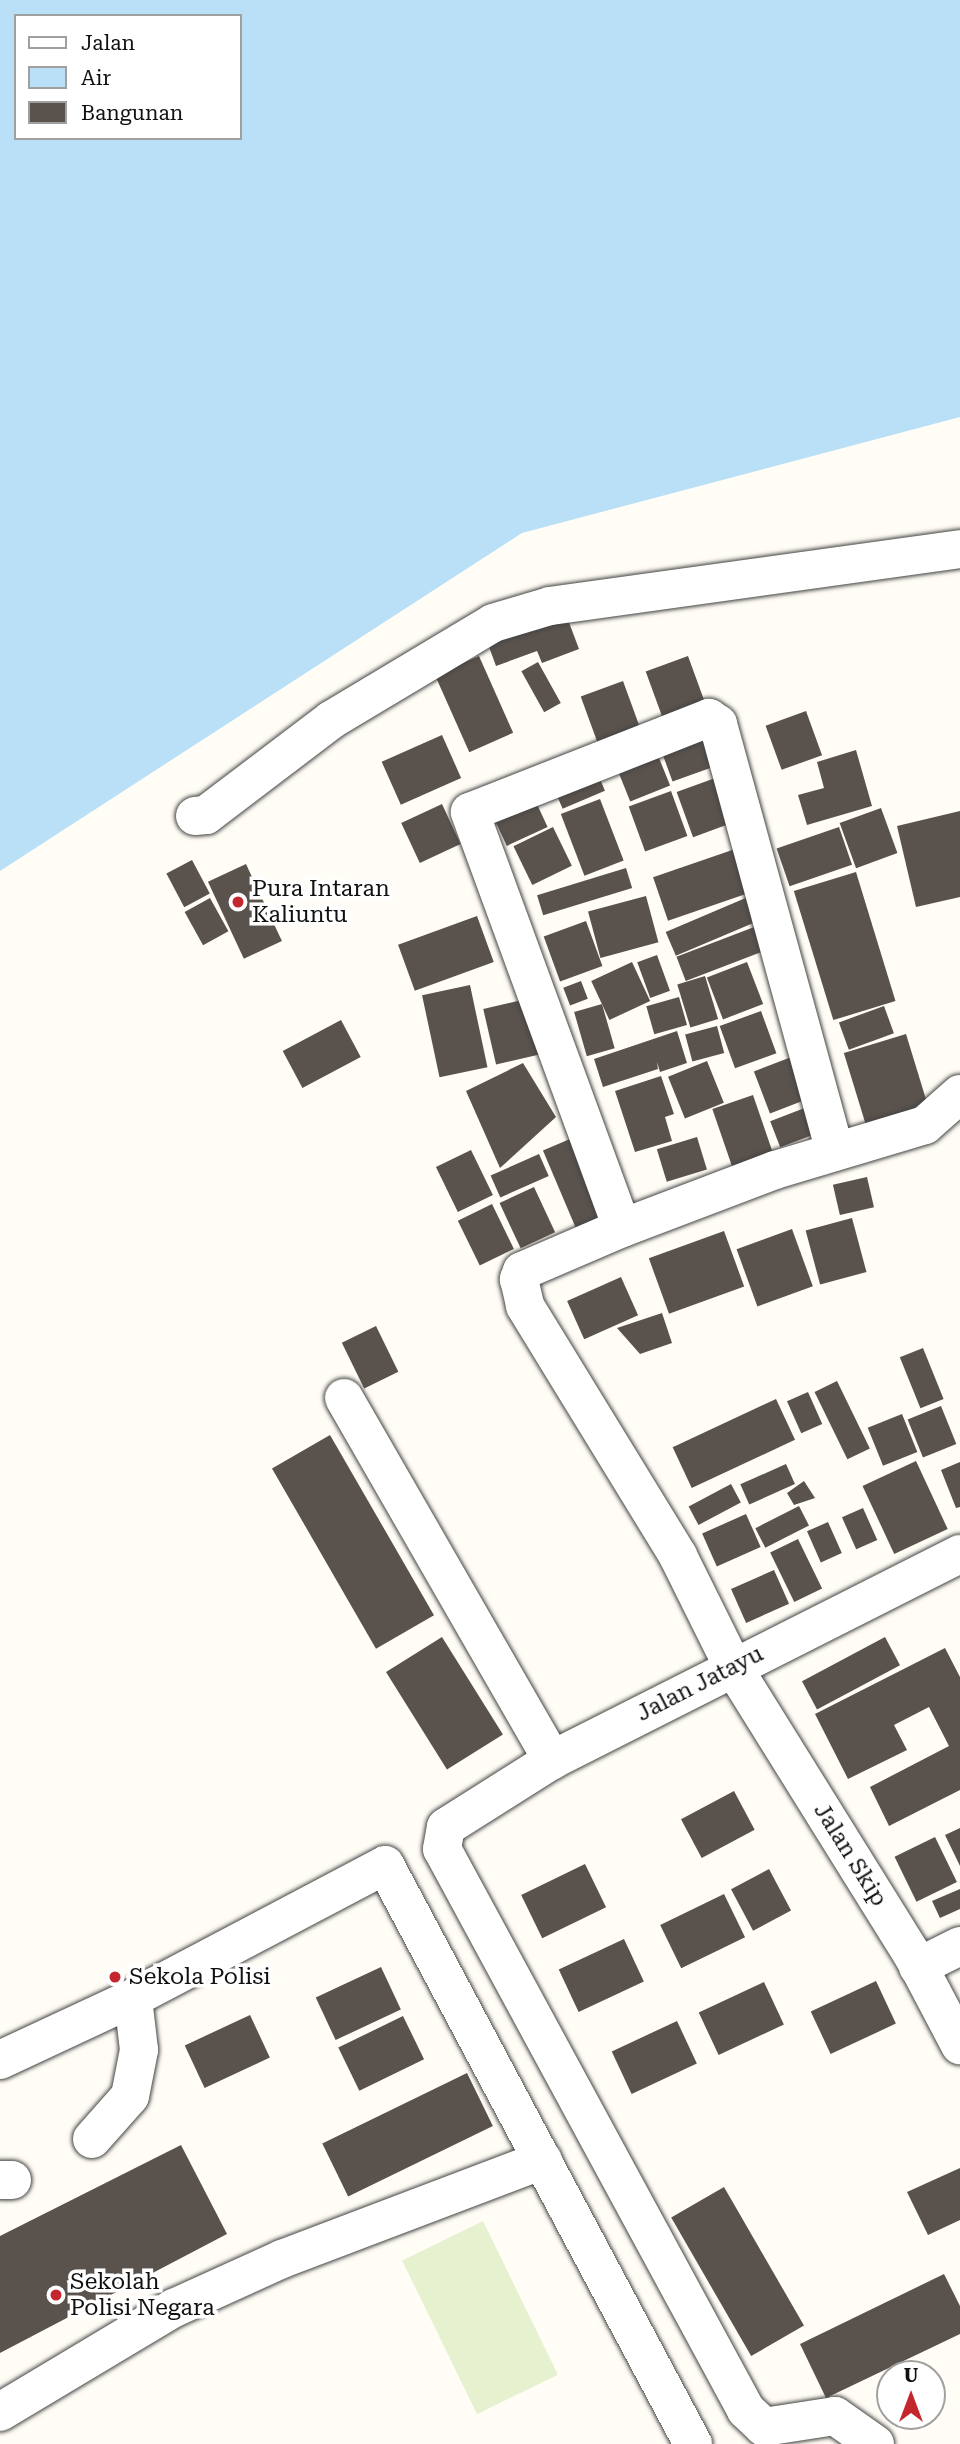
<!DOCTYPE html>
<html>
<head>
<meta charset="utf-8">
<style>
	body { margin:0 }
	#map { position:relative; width:960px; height:2444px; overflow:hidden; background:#fffdf5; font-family:"Roboto Serif",serif }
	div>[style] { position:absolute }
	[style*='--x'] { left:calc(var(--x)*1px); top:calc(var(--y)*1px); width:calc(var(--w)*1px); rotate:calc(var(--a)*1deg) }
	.pitch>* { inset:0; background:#e6f2cf; transform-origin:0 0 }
	.water>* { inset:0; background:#b9e0f7 }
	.building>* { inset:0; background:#5a524d; transform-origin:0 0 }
	.roads { filter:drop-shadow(0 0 2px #444) drop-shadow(0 0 2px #444) }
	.minor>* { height:38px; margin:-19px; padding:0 19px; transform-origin:19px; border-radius:19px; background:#fff }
	.dots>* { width:19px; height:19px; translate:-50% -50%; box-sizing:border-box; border:4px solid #fff; border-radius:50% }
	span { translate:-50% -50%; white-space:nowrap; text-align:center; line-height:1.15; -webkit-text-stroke:7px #fff; paint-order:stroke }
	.poi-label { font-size:23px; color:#111 }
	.left { translate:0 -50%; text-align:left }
	.street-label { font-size:23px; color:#111 }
	.legend { position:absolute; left:14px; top:14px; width:228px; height:126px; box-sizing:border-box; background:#fff; border:2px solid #a0a0a0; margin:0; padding:9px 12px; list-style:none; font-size:21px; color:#111 }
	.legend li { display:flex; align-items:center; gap:14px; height:35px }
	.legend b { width:35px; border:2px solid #a0a0a0 }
	.north { position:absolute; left:876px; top:2360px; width:70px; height:70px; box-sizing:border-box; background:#fff; border:2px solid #a0a0a0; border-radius:50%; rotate:0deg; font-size:19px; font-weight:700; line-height:28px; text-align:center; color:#111 }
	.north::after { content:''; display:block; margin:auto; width:24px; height:32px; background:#c4262e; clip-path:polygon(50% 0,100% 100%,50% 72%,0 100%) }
</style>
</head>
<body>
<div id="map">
	<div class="pitch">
		<div style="left:483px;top:2221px;width:171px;height:90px;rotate:64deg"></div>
	</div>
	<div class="water">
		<div style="clip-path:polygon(evenodd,0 0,960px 0,960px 417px,522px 533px,0 871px,0 0,16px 16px,240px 16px,240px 138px,16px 138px,16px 16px)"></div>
	</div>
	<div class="building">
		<div style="clip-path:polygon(567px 617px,579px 649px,542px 663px,537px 651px,496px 666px,485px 636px)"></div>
		<div style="left:479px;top:656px;width:84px;height:48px;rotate:66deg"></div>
		<div style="left:688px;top:656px;width:48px;height:45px;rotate:70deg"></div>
		<div style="left:538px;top:662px;width:47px;height:19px;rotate:61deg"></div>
		<div style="left:623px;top:681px;width:48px;height:45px;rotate:70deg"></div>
		<div style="left:806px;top:711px;width:47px;height:43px;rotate:70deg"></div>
		<div style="left:701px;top:734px;width:35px;height:43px;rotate:70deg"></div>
		<div style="left:442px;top:735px;width:47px;height:66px;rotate:66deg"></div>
		<div style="clip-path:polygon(856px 750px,872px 806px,807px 825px,798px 795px,824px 788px,817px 762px)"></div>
		<div style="left:657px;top:753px;width:35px;height:43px;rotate:68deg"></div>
		<div style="left:594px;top:765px;width:28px;height:46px;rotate:67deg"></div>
		<div style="left:718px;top:777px;width:48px;height:44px;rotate:70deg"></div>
		<div style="left:529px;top:787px;width:44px;height:45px;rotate:65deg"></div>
		<div style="left:671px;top:791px;width:48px;height:45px;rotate:70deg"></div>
		<div style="left:600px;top:799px;width:66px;height:42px;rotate:69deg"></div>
		<div style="left:442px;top:804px;width:44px;height:45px;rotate:65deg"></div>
		<div style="left:881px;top:808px;width:48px;height:44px;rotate:70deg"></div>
		<div style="clip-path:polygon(960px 811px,960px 897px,916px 907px,897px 826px)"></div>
		<div style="left:553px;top:827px;width:43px;height:44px;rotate:64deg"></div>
		<div style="left:839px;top:827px;width:40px;height:66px;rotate:71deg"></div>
		<div style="left:741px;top:847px;width:46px;height:93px;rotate:71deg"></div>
		<div style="left:192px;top:860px;width:38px;height:29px;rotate:62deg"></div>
		<div style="left:246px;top:864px;width:85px;height:42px;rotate:65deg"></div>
		<div style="left:626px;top:868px;width:21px;height:93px;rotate:73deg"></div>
		<div style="left:856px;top:872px;width:135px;height:65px;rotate:73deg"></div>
		<div style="left:755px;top:894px;width:26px;height:97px;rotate:67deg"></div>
		<div style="left:646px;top:896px;width:48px;height:60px;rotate:75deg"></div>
		<div style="left:210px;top:898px;width:38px;height:29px;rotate:61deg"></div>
		<div style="left:477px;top:916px;width:49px;height:84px;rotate:70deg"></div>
		<div style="left:586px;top:921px;width:48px;height:45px;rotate:70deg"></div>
		<div style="left:767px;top:922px;width:26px;height:97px;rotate:69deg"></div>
		<div style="left:657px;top:955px;width:38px;height:21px;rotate:70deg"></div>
		<div style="left:632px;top:962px;width:43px;height:45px;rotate:65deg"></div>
		<div style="left:747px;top:962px;width:45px;height:43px;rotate:69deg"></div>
		<div style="left:705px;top:976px;width:45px;height:29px;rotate:73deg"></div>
		<div style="left:581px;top:981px;width:19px;height:19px;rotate:69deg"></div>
		<div style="left:470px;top:985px;width:84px;height:49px;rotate:78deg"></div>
		<div style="left:679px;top:997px;width:29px;height:34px;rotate:74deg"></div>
		<div style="left:531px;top:998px;width:57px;height:49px;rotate:77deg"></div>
		<div style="left:602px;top:1004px;width:46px;height:29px;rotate:74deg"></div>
		<div style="left:884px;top:1006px;width:29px;height:48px;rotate:70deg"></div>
		<div style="left:761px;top:1011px;width:45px;height:44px;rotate:70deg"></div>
		<div style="left:341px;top:1020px;width:42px;height:66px;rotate:62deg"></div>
		<div style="left:717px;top:1026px;width:28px;height:33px;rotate:75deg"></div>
		<div style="clip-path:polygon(677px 1031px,687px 1063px,660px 1072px,657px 1062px,658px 1069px,603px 1087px,594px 1059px)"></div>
		<div style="left:906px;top:1034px;width:84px;height:65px;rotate:73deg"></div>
		<div style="left:794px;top:1056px;width:45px;height:43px;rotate:69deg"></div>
		<div style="left:707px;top:1061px;width:45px;height:42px;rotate:68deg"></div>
		<div style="clip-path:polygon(523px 1063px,556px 1117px,500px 1168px,466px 1091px)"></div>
		<div style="clip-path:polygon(661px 1076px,674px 1114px,665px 1117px,672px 1141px,635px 1152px,615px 1091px)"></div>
		<div style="left:753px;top:1095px;width:75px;height:43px;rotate:71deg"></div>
		<div style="left:815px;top:1104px;width:28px;height:48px;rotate:69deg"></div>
		<div style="left:577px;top:1136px;width:85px;height:37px;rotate:67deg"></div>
		<div style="left:697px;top:1137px;width:34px;height:42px;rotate:73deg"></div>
		<div style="left:471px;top:1150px;width:50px;height:39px;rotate:64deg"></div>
		<div style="left:539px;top:1154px;width:24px;height:53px;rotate:66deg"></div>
		<div style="left:867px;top:1177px;width:31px;height:35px;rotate:77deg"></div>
		<div style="left:534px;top:1187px;width:50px;height:38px;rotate:65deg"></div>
		<div style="left:492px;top:1204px;width:50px;height:38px;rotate:64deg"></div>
		<div style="left:852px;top:1218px;width:56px;height:48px;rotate:75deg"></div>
		<div style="left:792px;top:1229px;width:61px;height:59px;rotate:70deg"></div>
		<div style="left:724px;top:1231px;width:59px;height:80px;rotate:70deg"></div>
		<div style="left:621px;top:1277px;width:42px;height:59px;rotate:66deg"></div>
		<div style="clip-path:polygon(662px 1313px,672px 1343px,640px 1354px,617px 1328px)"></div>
		<div style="left:376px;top:1326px;width:51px;height:38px;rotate:64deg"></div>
		<div style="left:923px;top:1348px;width:55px;height:25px;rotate:68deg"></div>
		<div style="left:837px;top:1381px;width:75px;height:25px;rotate:64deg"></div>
		<div style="left:808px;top:1392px;width:35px;height:23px;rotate:66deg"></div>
		<div style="left:776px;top:1399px;width:45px;height:114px;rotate:65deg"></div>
		<div style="left:941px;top:1406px;width:41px;height:36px;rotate:68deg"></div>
		<div style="left:902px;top:1414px;width:41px;height:37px;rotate:68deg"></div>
		<div style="left:330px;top:1435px;width:208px;height:67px;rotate:60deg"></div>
		<div style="left:916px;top:1461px;width:75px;height:59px;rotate:65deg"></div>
		<div style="clip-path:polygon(960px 1462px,960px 1507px,956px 1508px,941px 1470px)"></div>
		<div style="left:786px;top:1464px;width:22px;height:50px;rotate:66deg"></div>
		<div style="clip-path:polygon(804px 1481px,815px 1498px,794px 1505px,787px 1493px)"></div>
		<div style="left:731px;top:1484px;width:21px;height:48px;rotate:62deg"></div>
		<div style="left:799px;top:1506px;width:22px;height:49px;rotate:63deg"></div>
		<div style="left:863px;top:1508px;width:35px;height:23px;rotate:66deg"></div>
		<div style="left:746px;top:1514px;width:36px;height:48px;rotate:66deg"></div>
		<div style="left:828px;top:1522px;width:34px;height:23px;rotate:66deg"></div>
		<div style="left:798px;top:1539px;width:55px;height:31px;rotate:64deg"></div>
		<div style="left:774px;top:1570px;width:37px;height:47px;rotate:66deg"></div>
		<div style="left:442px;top:1637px;width:115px;height:66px;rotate:58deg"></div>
		<div style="left:885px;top:1637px;width:32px;height:94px;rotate:62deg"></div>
		<div style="clip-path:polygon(945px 1648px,960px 1677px,960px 1790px,889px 1826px,870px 1787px,949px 1746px,929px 1707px,894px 1725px,907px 1750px,848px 1779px,815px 1714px)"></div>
		<div style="left:734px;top:1791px;width:44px;height:60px;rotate:62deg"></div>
		<div style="clip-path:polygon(960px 1828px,960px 1866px,945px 1835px)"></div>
		<div style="left:935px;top:1837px;width:50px;height:45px;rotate:64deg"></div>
		<div style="left:585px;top:1864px;width:48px;height:71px;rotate:64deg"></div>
		<div style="left:769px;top:1869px;width:47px;height:43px;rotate:62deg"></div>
		<div style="clip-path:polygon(960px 1889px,960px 1909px,940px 1918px,932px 1901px)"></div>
		<div style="left:724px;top:1894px;width:48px;height:71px;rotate:64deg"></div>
		<div style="left:624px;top:1939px;width:47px;height:72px;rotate:65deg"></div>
		<div style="left:381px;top:1967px;width:47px;height:72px;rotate:65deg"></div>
		<div style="left:876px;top:1981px;width:47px;height:72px;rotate:65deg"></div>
		<div style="left:764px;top:1982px;width:47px;height:72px;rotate:65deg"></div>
		<div style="left:250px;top:2015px;width:47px;height:72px;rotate:65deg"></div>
		<div style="left:403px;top:2016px;width:48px;height:72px;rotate:64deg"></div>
		<div style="left:677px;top:2021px;width:47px;height:72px;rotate:65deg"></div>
		<div style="left:467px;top:2073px;width:59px;height:161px;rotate:64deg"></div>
		<div style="clip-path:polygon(181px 2145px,227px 2234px,0 2353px,0 2236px)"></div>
		<div style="clip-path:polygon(960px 2168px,960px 2220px,928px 2235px,907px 2192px)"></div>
		<div style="left:724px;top:2187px;width:160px;height:61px;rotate:60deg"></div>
		<div style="clip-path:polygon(944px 2274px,960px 2306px,960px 2334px,826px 2398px,800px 2344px)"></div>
	</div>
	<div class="roads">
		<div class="minor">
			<div style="--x:195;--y:816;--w:11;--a:-5"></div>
			<div style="--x:206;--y:815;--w:157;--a:-37.2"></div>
			<div style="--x:331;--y:720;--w:189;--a:-30.9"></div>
			<div style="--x:493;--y:623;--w:59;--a:-16.6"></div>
			<div style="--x:550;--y:606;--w:414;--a:-7.9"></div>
			<div style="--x:960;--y:1094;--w:47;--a:138.5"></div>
			<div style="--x:925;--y:1125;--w:157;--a:163.3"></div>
			<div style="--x:775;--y:1170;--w:164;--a:159.2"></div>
			<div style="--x:622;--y:1228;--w:109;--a:156.7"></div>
			<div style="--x:522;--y:1271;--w:9;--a:111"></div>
			<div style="--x:519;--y:1279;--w:28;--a:77"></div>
			<div style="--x:525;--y:1306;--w:293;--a:58.5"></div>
			<div style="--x:678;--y:1556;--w:124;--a:63.6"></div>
			<div style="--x:733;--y:1667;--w:340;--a:58.1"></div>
			<div style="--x:913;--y:1956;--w:101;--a:62.2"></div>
			<div style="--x:622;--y:1228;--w:443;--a:-110.1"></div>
			<div style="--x:470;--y:812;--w:257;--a:-21.5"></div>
			<div style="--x:709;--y:718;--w:11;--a:34"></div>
			<div style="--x:718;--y:724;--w:443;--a:74.7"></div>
			<div style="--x:344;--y:1398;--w:418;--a:60.1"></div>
			<div style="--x:918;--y:1967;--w:47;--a:-26.6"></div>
			<div style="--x:0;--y:2060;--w:147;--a:-25"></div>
			<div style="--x:133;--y:1998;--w:285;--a:-27.8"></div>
			<div style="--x:385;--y:1865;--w:656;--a:61.99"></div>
			<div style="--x:92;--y:2139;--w:57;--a:-48.5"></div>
			<div style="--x:130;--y:2096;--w:47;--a:-78.9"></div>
			<div style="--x:139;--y:2050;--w:52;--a:-96.6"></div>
			<div style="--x:0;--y:2180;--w:12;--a:0"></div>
			<div style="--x:0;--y:2412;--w:203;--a:-30.9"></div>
			<div style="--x:174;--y:2308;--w:119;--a:-24.4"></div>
			<div style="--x:282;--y:2259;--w:279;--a:-20.8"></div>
			<div style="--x:875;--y:2444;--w:49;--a:-145"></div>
			<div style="--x:835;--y:2416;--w:72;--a:171.2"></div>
			<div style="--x:764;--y:2427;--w:25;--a:-137"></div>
			<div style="--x:746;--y:2410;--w:638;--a:-118.45"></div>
			<div style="--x:442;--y:1849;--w:22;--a:-80"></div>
			<div style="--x:446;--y:1827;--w:125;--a:-32.3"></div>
			<div style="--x:552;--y:1760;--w:457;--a:-26.8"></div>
		</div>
	</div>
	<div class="dots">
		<div style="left:238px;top:902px;background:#c4262e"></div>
		<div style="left:115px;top:1977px;background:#c4262e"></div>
		<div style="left:56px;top:2295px;background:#c4262e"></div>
	</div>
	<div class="poi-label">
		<span class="left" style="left:252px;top:902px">Pura Intaran<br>Kaliuntu</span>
		<span class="left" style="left:129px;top:1977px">Sekola Polisi</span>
		<span class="left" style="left:70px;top:2295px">Sekolah<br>Polisi Negara</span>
	</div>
	<div class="street-label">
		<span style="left:700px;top:1684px;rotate:-27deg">Jalan Jatayu</span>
		<span style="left:850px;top:1855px;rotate:58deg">Jalan Skip</span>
	</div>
	<ul class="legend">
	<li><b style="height:9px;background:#fff"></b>Jalan</li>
	<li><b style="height:19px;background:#b9e0f7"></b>Air</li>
	<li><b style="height:19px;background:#5a524d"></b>Bangunan</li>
	</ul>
	<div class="north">U</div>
</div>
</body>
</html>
